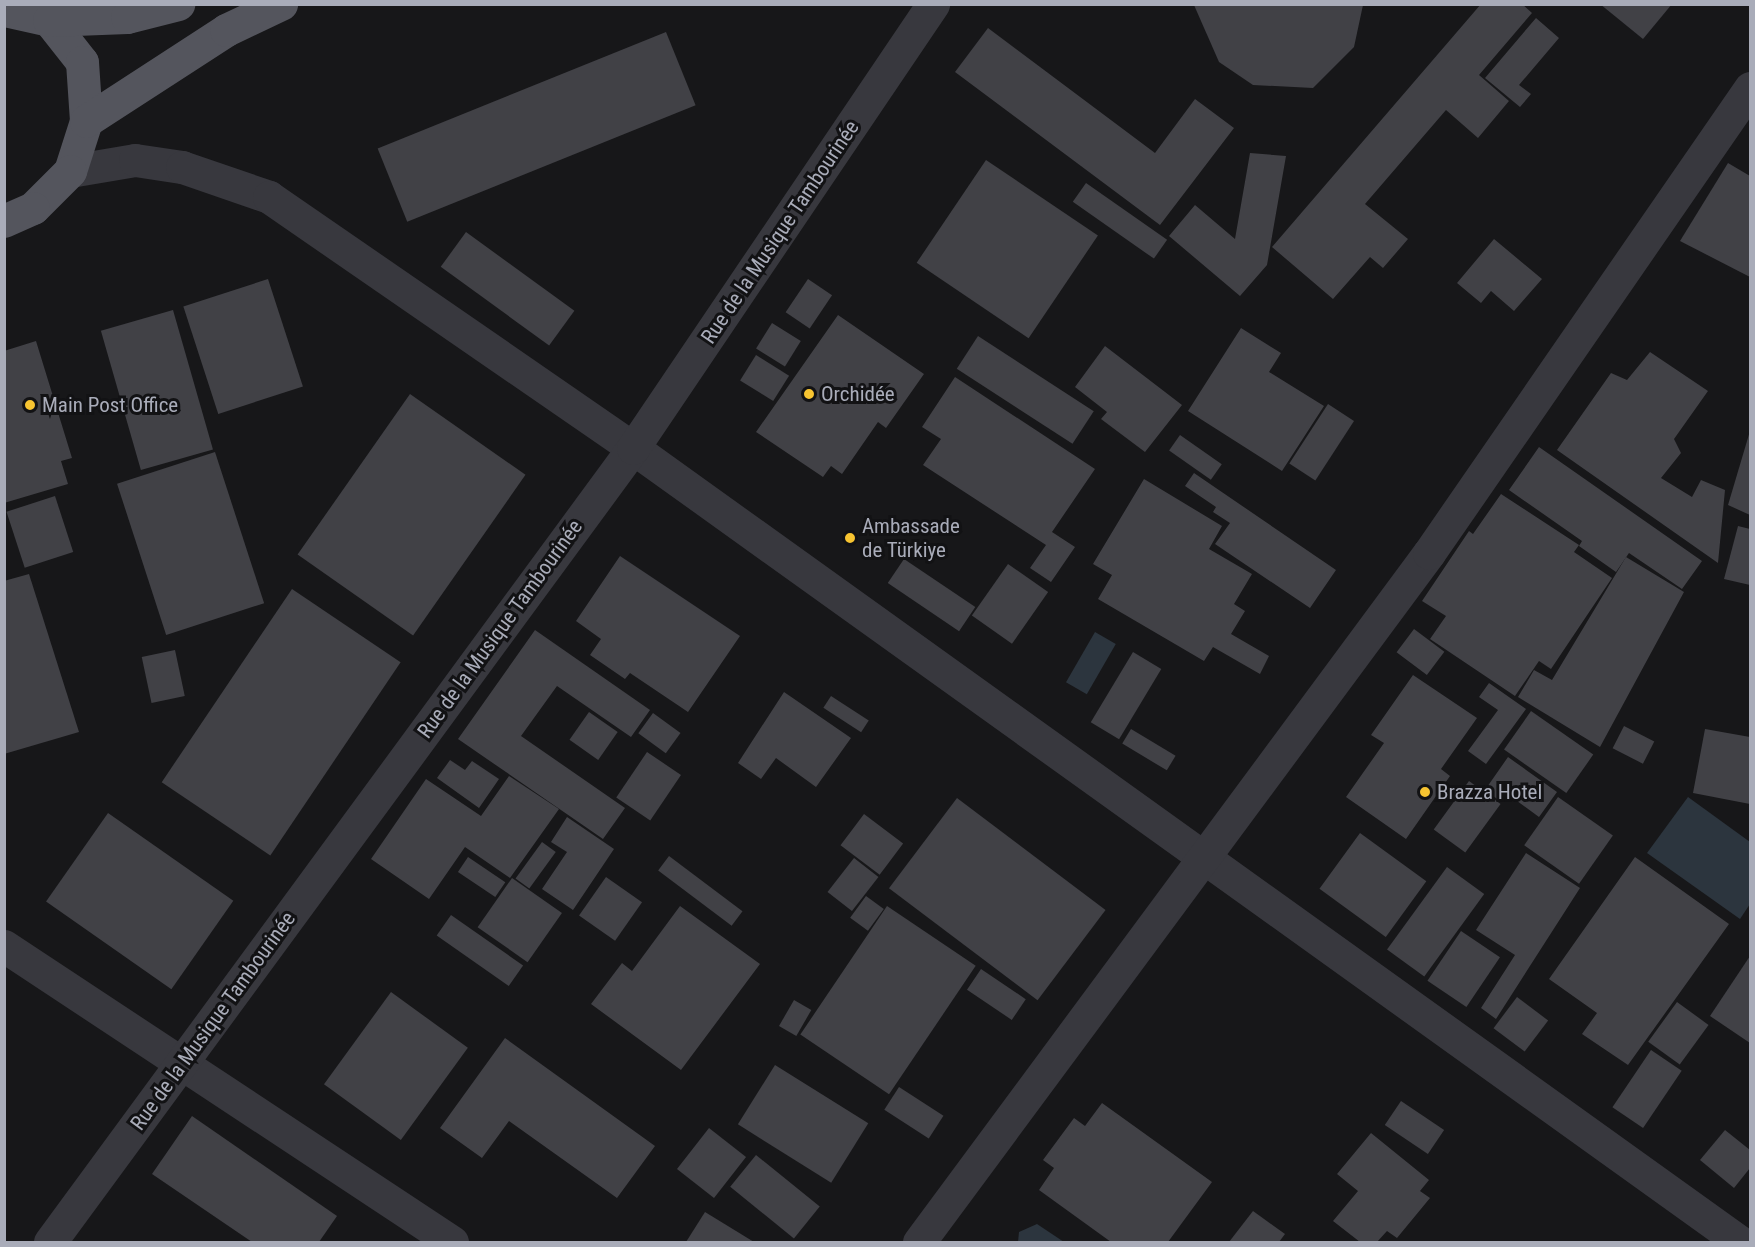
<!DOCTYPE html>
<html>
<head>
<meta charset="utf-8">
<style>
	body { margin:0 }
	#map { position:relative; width:1755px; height:1247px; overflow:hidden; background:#171719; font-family:"Roboto Condensed",sans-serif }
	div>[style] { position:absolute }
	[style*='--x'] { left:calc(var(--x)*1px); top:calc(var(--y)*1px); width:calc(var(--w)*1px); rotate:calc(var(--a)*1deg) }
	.water>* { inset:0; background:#2c353e; transform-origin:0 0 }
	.building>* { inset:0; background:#414146; transform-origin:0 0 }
	.street>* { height:33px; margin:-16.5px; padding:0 16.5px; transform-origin:16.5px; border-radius:16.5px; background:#38383e }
	.primary>* { height:33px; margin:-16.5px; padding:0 16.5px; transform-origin:16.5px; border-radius:16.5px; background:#54555d }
	.dots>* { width:16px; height:16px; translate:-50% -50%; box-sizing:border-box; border:3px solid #121214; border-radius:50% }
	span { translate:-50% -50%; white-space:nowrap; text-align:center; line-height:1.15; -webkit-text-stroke:6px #121214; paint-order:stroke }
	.street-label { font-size:21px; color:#a9acb9 }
	.poi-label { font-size:21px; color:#a9acb9 }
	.left { translate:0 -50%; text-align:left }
	.frame { position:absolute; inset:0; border:6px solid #a9acb9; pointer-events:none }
</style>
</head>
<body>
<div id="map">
	<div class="water">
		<div style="left:1095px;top:632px;width:24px;height:58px;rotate:30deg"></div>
		<div style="clip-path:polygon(1688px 797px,1750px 842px,1750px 904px,1740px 919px,1647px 853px)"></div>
		<div style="clip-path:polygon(1037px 1224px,1064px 1242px,1018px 1242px,1019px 1232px)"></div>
	</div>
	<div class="building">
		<div style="clip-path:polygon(1481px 4px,1522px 4px,1532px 13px,1479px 75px,1509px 101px,1478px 138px,1446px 110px,1365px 204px,1408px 239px,1383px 268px,1370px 257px,1333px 299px,1272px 247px)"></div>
		<div style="clip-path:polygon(1600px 4px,1672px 4px,1643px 39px)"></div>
		<div style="clip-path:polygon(1194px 5px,1363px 5px,1354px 47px,1313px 88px,1253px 85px,1219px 62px)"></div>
		<div style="clip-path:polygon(1536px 18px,1559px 38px,1519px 85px,1531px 94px,1520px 107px,1485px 78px)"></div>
		<div style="clip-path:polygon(988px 28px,1155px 153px,1195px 99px,1234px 128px,1160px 225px,955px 72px)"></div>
		<div style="left:666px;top:32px;width:79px;height:311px;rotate:68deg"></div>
		<div style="clip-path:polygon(1250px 153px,1286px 156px,1267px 265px,1240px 296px,1169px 236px,1195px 205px,1235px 239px)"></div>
		<div style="left:986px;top:160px;width:135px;height:124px;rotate:34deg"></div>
		<div style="clip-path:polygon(1728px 163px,1750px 176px,1750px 277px,1680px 241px)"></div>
		<div style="left:1086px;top:183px;width:99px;height:23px;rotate:35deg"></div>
		<div style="left:466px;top:232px;width:134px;height:43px;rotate:36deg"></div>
		<div style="clip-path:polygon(1494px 239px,1542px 279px,1514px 311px,1491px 291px,1481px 303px,1457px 283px)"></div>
		<div style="left:268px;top:279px;width:113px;height:89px;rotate:72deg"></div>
		<div style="left:808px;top:279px;width:29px;height:40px;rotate:34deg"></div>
		<div style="left:173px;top:310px;width:145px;height:75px;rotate:74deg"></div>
		<div style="clip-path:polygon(838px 315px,924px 374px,886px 428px,878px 422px,842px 474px,831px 466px,823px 477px,756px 432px)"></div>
		<div style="left:772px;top:323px;width:34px;height:30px;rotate:32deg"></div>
		<div style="clip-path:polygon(1241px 328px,1281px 353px,1269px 372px,1324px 406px,1282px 471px,1188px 411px)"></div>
		<div style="left:978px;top:336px;width:138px;height:39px;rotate:33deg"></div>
		<div style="clip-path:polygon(36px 341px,72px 458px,61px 461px,68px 484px,4px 503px,4px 351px)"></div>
		<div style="clip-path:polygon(1105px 346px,1182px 405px,1145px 452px,1101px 419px,1107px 412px,1075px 387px)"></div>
		<div style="clip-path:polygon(1650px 352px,1708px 391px,1674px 439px,1681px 453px,1661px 478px,1692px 497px,1701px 480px,1725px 490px,1718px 563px,1557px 450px,1611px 373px,1627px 380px)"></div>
		<div style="left:756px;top:355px;width:39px;height:30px;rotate:32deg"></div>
		<div style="clip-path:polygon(955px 377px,1095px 469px,1052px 532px,1075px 547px,1051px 582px,1030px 568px,1046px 545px,923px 465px,941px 439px,922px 427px)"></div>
		<div style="left:410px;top:394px;width:141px;height:196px;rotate:35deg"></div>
		<div style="left:1328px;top:404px;width:31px;height:71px;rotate:33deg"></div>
		<div style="clip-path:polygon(1750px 431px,1750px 515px,1728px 505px)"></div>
		<div style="left:1180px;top:435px;width:51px;height:19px;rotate:35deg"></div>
		<div style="clip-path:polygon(1539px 447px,1702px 561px,1682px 589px,1629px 553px,1616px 572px,1579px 546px,1582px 541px,1509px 490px)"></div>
		<div style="left:215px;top:452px;width:159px;height:103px;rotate:72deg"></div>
		<div style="clip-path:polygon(1194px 473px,1336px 570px,1310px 608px,1215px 544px,1230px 523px,1213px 512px,1216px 507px,1185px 486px)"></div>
		<div style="clip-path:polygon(1144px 479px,1222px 526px,1209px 549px,1252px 574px,1234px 604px,1245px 611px,1231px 634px,1269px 656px,1260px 674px,1213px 647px,1204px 661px,1098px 599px,1112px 575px,1093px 564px)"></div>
		<div style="clip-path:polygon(1501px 494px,1579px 545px,1574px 552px,1612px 578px,1551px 669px,1539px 661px,1515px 696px,1430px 639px,1446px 616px,1422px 601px,1469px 531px,1473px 534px)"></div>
		<div style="left:55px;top:496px;width:59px;height:51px;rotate:72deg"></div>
		<div style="clip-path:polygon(1738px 526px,1750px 529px,1750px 585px,1724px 579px)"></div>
		<div style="clip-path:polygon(620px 556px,740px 636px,688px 712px,630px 673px,625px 679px,590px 655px,601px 639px,576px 621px)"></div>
		<div style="clip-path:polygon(1626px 557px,1684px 592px,1600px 747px,1518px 697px,1534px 670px,1552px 680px)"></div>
		<div style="left:904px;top:559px;width:86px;height:29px;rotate:34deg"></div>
		<div style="left:1008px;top:564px;width:49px;height:63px;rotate:35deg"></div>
		<div style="clip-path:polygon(29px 574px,79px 732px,4px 754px,4px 581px)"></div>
		<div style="left:292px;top:589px;width:131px;height:233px;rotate:34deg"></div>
		<div style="left:1414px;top:629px;width:38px;height:29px;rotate:37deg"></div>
		<div style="clip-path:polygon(535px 630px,650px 710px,631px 737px,557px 686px,521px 736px,625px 808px,603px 839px,458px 739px)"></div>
		<div style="left:175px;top:650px;width:47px;height:34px;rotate:78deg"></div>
		<div style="left:1133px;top:652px;width:33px;height:82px;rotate:31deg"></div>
		<div style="clip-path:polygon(1413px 675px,1477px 718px,1441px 769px,1450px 776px,1406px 839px,1346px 797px,1384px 743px,1371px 735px)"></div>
		<div style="clip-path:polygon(1489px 683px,1526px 709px,1486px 764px,1468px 751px,1498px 710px,1479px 697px)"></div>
		<div style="clip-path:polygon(784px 692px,851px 738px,816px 787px,776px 758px,761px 779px,738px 763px)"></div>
		<div style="left:831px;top:696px;width:45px;height:14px;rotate:33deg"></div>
		<div style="left:1531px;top:711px;width:76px;height:47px;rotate:35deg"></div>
		<div style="left:589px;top:712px;width:35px;height:34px;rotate:35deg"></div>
		<div style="left:653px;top:713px;width:34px;height:25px;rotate:36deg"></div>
		<div style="left:1624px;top:726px;width:34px;height:25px;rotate:27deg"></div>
		<div style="left:1131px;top:729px;width:52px;height:17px;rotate:31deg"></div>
		<div style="clip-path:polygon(1705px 729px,1750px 737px,1750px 804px,1693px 793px)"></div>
		<div style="left:647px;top:752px;width:41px;height:55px;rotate:34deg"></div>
		<div style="clip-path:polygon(1508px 757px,1557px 792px,1539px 817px,1506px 793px,1500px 801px,1485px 790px)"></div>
		<div style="clip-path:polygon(450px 760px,465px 770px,472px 761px,499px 779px,479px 808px,437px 778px)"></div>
		<div style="clip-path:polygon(509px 776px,559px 809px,510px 878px,465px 847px,429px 899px,371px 859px,426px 779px,481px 816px)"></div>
		<div style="left:1469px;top:781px;width:39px;height:60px;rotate:36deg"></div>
		<div style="left:1558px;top:797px;width:67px;height:59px;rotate:35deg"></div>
		<div style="left:957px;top:798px;width:186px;height:113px;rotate:37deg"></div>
		<div style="left:108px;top:813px;width:153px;height:108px;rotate:35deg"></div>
		<div style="left:864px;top:814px;width:49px;height:39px;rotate:37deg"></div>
		<div style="clip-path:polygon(567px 817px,614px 849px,573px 910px,542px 889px,567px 852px,551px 842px)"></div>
		<div style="left:1360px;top:833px;width:82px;height:69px;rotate:36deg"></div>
		<div style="left:542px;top:842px;width:17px;height:45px;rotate:36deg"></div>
		<div style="clip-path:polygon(1526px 853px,1580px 888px,1496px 1019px,1481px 1008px,1515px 955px,1476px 930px)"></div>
		<div style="left:669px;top:856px;width:92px;height:18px;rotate:37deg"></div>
		<div style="left:468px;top:857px;width:45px;height:18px;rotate:34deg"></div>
		<div style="clip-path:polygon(1635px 857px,1729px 924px,1628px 1065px,1582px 1034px,1597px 1013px,1549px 979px)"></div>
		<div style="left:854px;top:858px;width:31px;height:43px;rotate:38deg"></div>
		<div style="left:1447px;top:867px;width:46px;height:102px;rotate:36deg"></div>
		<div style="left:606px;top:877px;width:44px;height:47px;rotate:35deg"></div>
		<div style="left:512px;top:878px;width:61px;height:60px;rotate:35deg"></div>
		<div style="left:866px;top:896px;width:22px;height:27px;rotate:36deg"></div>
		<div style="clip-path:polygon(680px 906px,760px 964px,681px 1070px,591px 1004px,622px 963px,632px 971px)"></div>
		<div style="left:887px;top:906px;width:107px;height:155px;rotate:34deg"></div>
		<div style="left:451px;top:915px;width:88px;height:25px;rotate:35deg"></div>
		<div style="left:1461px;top:931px;width:47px;height:60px;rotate:34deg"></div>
		<div style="clip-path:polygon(1750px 956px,1750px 1043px,1710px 1016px)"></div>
		<div style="left:981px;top:969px;width:54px;height:25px;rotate:34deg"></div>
		<div style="left:391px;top:992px;width:95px;height:114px;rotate:36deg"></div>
		<div style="left:1517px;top:997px;width:39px;height:39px;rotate:37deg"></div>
		<div style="left:794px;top:1000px;width:20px;height:30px;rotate:30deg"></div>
		<div style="left:1677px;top:1002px;width:39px;height:49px;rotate:36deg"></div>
		<div style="clip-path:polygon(505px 1038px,655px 1146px,617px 1198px,509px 1121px,482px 1158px,440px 1128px)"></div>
		<div style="left:1651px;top:1050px;width:37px;height:69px;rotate:34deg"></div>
		<div style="left:775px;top:1065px;width:110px;height:70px;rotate:32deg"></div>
		<div style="left:899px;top:1087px;width:53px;height:27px;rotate:33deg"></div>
		<div style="left:1401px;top:1101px;width:52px;height:29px;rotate:34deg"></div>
		<div style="clip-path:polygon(1102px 1103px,1212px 1182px,1168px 1242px,1111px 1242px,1039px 1190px,1054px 1168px,1043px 1160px,1074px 1118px,1085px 1126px)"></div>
		<div style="clip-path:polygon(192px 1116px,337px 1216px,319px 1242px,252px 1242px,152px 1174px)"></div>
		<div style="left:709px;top:1128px;width:47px;height:52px;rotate:38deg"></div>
		<div style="clip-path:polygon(1725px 1130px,1750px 1150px,1750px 1168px,1734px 1188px,1700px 1160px)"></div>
		<div style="clip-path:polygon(1371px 1133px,1429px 1180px,1420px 1191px,1430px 1198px,1397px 1238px,1387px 1231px,1377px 1242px,1360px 1242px,1333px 1221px,1358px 1191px,1337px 1174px)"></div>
		<div style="left:756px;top:1155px;width:82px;height:41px;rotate:39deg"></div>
		<div style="clip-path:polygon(1253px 1211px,1285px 1234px,1279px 1242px,1229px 1242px)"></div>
		<div style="clip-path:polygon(705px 1212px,754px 1242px,686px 1242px)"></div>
	</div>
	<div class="street">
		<div style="--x:70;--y:171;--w:66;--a:-9.6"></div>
		<div style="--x:135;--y:160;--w:48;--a:8.5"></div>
		<div style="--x:182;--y:167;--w:92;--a:19"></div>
		<div style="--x:269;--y:197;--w:442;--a:34.6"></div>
		<div style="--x:633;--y:448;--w:1362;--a:35.65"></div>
		<div style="--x:4;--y:946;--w:537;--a:33.45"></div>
		<div style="--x:50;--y:1242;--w:985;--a:-53.71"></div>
		<div style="--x:633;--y:448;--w:536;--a:-55.95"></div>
		<div style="--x:919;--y:1242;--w:857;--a:-53.49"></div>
		<div style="--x:1429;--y:553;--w:565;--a:-55.38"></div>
	</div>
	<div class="primary">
		<div style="--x:4;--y:10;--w:46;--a:12.5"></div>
		<div style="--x:49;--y:20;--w:53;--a:51.8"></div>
		<div style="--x:82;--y:62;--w:59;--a:86.1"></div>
		<div style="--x:86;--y:121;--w:52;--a:107.7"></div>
		<div style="--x:70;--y:171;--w:52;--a:135"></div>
		<div style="--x:33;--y:208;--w:32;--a:156"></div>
		<div style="--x:49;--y:20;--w:78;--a:-2.2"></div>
		<div style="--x:127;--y:17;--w:53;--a:-14.3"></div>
		<div style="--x:86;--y:121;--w:167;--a:-33"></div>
		<div style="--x:226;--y:30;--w:61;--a:-25.3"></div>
	</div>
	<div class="dots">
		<div style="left:809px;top:394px;background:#f7c431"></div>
		<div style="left:30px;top:405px;background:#f7c431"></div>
		<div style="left:850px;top:538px;background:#f7c431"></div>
		<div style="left:1425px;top:792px;background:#f7c431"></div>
	</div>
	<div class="street-label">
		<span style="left:780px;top:232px;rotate:-56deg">Rue de la Musique Tambourinée</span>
		<span style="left:500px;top:629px;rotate:-54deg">Rue de la Musique Tambourinée</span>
		<span style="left:213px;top:1021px;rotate:-54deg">Rue de la Musique Tambourinée</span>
	</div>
	<div class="poi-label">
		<span class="left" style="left:821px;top:394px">Orchidée</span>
		<span class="left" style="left:42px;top:405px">Main Post Office</span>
		<span class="left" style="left:862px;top:538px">Ambassade<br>de Türkiye</span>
		<span class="left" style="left:1437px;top:792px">Brazza Hotel</span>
	</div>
	<div class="frame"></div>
</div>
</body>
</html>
